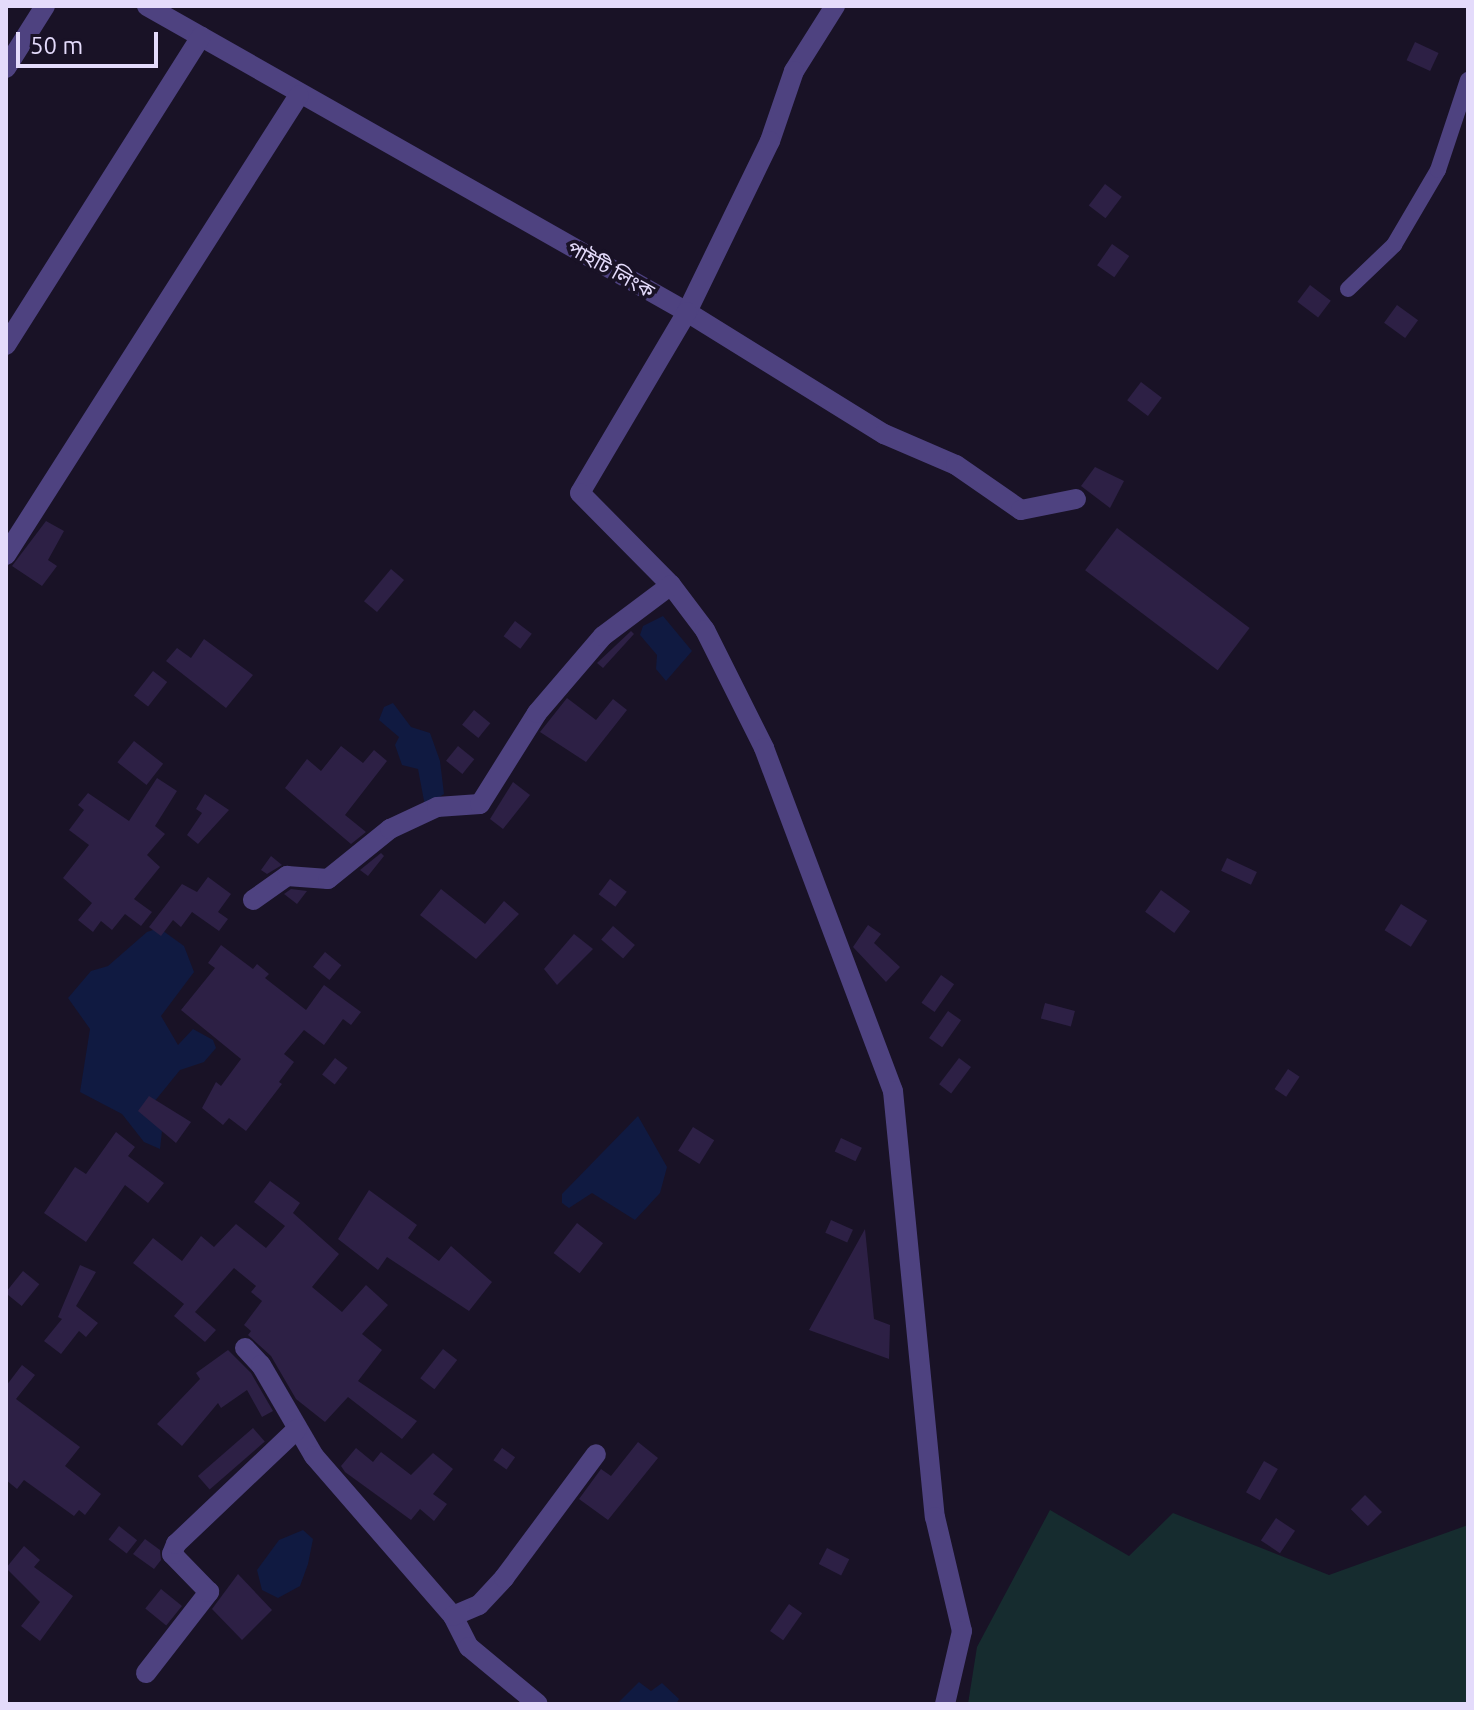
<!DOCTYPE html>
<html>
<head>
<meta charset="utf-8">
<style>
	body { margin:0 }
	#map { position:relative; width:1474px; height:1710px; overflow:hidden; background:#191226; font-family:Ubuntu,"Noto Sans Bengali",sans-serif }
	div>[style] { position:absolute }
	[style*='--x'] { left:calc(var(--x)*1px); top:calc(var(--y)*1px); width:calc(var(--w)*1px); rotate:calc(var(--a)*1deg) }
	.green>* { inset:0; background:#162c2f }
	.water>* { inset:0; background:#101a41 }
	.building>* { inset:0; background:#2d2045; transform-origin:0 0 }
	.pedestrian>* { height:16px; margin:-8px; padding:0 8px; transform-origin:8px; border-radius:8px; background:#4e4280 }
	.minor>* { height:20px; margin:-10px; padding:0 10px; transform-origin:10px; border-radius:10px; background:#4e4280 }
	span { translate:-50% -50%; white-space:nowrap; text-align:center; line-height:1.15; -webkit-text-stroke:7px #191226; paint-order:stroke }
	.street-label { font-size:20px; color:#e4dbfb }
	.frame { position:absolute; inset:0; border:8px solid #e4dbfb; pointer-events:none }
	.scale { position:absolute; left:16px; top:32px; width:142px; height:36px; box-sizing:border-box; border:4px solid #e4dbfb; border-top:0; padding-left:10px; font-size:24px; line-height:28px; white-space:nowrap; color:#e4dbfb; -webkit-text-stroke:6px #191226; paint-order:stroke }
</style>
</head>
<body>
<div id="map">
	<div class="green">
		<div style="clip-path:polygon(1050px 1510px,1129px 1556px,1173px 1513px,1329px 1575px,1468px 1525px,1468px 1704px,968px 1704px,977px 1647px)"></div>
	</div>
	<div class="water">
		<div style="clip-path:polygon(663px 616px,692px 651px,666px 681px,656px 669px,657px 655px,640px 635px,643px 626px)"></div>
		<div style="clip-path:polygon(393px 703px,411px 727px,430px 733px,440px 761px,444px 794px,425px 806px,418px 769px,402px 765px,395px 745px,399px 737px,379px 720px,384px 707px)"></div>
		<div style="clip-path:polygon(159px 928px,184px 946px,194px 972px,161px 1016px,178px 1045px,193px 1029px,213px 1040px,216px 1048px,204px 1062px,180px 1070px,150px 1107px,150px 1117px,162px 1131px,160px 1149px,144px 1142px,122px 1114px,80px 1092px,90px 1029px,68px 998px,91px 971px,108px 966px,147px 932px)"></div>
		<div style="clip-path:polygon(638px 1116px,667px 1167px,660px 1193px,635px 1220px,592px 1193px,569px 1208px,562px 1203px,562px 1194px)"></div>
		<div style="clip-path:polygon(303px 1530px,313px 1539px,308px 1564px,300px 1586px,278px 1598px,262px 1590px,257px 1570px,279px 1540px)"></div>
		<div style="clip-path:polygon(639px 1682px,651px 1691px,662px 1683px,679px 1699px,676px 1704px,617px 1704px)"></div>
	</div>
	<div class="building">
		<div style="left:1415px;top:42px;width:26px;height:20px;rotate:25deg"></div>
		<div style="left:1105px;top:184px;width:21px;height:27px;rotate:37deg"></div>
		<div style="left:1112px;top:244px;width:21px;height:26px;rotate:35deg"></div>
		<div style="left:1310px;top:285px;width:26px;height:21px;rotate:37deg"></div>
		<div style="left:1397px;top:305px;width:26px;height:22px;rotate:36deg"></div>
		<div style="left:1141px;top:382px;width:26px;height:23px;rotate:37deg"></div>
		<div style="clip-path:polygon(1095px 467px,1124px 481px,1110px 508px,1081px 486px)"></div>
		<div style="clip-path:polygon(46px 521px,64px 531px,48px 560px,57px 566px,42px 586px,12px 566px)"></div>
		<div style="left:1117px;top:528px;width:166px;height:53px;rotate:37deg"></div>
		<div style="left:391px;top:569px;width:17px;height:42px;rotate:40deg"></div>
		<div style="left:515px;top:621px;width:21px;height:19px;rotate:37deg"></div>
		<div style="clip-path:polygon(631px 631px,634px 634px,603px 668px,597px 663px)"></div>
		<div style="clip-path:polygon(204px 639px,253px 675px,226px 708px,166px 661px,177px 648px,191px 658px)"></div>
		<div style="left:153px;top:671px;width:18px;height:31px;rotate:38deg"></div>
		<div style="clip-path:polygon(567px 698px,596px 720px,613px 699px,627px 710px,586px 762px,540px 732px)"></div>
		<div style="left:474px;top:710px;width:21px;height:19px;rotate:39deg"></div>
		<div style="left:134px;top:741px;width:37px;height:27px;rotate:38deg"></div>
		<div style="clip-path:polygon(341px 746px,363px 763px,374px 750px,387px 761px,345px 815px,366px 832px,351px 844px,285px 788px,307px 759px,321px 771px)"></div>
		<div style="left:458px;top:746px;width:21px;height:19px;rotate:39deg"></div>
		<div style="clip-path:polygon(157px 778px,177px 791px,155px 826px,165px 834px,147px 855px,160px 867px,134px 899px,152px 912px,141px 926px,125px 914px,112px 930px,101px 921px,93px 932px,78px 920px,92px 903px,63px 878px,89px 845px,69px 830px,84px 810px,78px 805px,88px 793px,129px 821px)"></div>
		<div style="clip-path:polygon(513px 782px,530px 795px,503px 829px,490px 819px)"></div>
		<div style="clip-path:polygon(205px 794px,229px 810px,198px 844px,187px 835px,202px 813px,196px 809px)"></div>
		<div style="clip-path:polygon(381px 853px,384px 856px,368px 876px,360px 870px)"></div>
		<div style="clip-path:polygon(271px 856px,282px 865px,267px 874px,261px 870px)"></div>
		<div style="left:1227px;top:858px;width:33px;height:14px;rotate:25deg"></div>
		<div style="clip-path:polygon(208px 877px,231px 894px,218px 912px,228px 919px,219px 931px,192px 912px,181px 927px,173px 920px,161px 936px,149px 927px,182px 884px,197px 892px)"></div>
		<div style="left:610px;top:879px;width:21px;height:19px;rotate:37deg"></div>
		<div style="clip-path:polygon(291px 889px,307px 891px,297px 904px,284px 894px)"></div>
		<div style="clip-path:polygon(441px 889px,485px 924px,504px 901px,519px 914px,476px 959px,420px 915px)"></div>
		<div style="left:1161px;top:890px;width:36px;height:27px;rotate:36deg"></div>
		<div style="left:1401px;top:904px;width:31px;height:31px;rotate:32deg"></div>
		<div style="clip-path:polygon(868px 925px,881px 934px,874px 943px,900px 967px,886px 982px,853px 947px)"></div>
		<div style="left:613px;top:926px;width:29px;height:18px;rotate:41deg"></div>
		<div style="clip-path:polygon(574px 934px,593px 949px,557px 985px,544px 969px)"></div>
		<div style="clip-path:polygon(221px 945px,253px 969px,257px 964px,269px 974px,265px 978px,306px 1010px,324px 985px,361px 1012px,351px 1025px,343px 1019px,324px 1045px,304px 1030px,284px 1054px,294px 1062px,279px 1082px,282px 1084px,246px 1131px,229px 1118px,223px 1125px,202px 1108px,216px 1082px,221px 1086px,241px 1059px,181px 1010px,215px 968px,208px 963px)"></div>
		<div style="left:325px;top:952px;width:21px;height:19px;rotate:39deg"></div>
		<div style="left:941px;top:975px;width:16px;height:34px;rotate:35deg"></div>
		<div style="left:1045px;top:1003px;width:31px;height:16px;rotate:15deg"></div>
		<div style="left:948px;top:1011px;width:16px;height:33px;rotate:35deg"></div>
		<div style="left:335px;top:1058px;width:16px;height:21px;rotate:38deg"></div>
		<div style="left:959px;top:1058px;width:15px;height:33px;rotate:37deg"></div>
		<div style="left:1288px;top:1069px;width:14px;height:24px;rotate:34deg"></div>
		<div style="clip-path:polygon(149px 1096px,191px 1122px,176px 1143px,138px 1111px)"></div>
		<div style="left:693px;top:1127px;width:25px;height:28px;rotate:32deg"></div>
		<div style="clip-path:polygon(116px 1132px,135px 1147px,128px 1156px,164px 1183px,148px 1203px,125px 1185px,86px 1242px,44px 1213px,75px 1167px,86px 1174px)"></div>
		<div style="left:841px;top:1138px;width:23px;height:15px;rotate:25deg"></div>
		<div style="clip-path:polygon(270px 1181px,300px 1203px,293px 1213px,339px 1254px,312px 1287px,342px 1312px,366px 1285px,388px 1305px,362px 1334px,382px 1350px,358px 1381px,417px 1421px,402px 1439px,348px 1397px,325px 1422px,296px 1399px,271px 1356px,248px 1335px,251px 1331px,244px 1325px,262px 1301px,251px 1292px,256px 1286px,234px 1268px,195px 1312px,216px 1330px,205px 1342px,174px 1316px,184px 1304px,133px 1263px,153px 1238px,182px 1261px,201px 1236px,214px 1247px,236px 1224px,266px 1248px,285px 1226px,254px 1202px)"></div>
		<div style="clip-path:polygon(369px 1190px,417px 1225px,408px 1238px,439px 1261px,451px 1246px,492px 1282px,469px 1311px,387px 1257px,378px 1270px,338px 1239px)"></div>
		<div style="left:831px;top:1220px;width:24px;height:14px;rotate:24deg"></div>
		<div style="left:577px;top:1223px;width:33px;height:38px;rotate:38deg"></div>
		<div style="clip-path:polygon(865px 1229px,874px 1319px,890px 1325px,889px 1359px,809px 1330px)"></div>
		<div style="clip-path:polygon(80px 1265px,96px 1272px,76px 1306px,98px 1323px,86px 1337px,79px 1331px,61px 1354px,44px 1341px,62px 1319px,58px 1317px)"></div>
		<div style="left:23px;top:1271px;width:21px;height:28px;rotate:39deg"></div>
		<div style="left:443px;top:1349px;width:18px;height:37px;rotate:38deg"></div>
		<div style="clip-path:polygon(228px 1350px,251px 1373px,273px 1411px,262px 1417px,247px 1390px,221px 1408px,218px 1403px,182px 1446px,157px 1424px,200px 1379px,196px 1373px)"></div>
		<div style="clip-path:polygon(22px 1365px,35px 1375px,16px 1399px,80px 1447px,65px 1466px,101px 1494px,85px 1515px,79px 1510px,74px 1516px,24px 1480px,17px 1489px,6px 1480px,6px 1386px)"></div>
		<div style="left:253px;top:1428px;width:18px;height:73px;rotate:49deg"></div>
		<div style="clip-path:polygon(638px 1442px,658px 1458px,608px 1520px,579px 1499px,601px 1469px,611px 1476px)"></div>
		<div style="clip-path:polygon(356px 1448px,373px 1462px,381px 1452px,411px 1475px,433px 1453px,453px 1469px,433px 1494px,447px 1504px,434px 1521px,420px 1509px,411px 1520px,345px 1472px,341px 1466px)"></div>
		<div style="left:502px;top:1448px;width:16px;height:15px;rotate:35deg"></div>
		<div style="left:1264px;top:1461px;width:16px;height:36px;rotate:30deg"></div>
		<div style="left:1365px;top:1495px;width:24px;height:20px;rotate:45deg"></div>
		<div style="left:1276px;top:1518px;width:23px;height:27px;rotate:34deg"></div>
		<div style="left:119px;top:1526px;width:23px;height:17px;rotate:38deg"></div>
		<div style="clip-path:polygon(145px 1539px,160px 1550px,161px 1560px,154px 1569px,133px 1554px)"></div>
		<div style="clip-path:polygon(24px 1546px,40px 1560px,34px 1567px,73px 1596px,40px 1641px,21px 1626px,40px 1602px,6px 1568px)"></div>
		<div style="left:827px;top:1548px;width:25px;height:18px;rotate:27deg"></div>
		<div style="clip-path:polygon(238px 1574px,272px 1610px,242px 1640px,212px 1609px)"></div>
		<div style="left:161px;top:1589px;width:27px;height:25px;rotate:39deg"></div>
		<div style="left:789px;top:1604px;width:16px;height:33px;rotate:35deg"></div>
	</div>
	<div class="pedestrian">
		<div style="--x:1348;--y:289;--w:64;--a:-43.7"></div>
		<div style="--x:1394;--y:245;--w:87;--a:-59.6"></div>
		<div style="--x:1438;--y:170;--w:95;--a:-71.6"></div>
	</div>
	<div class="minor">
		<div style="--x:147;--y:6;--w:621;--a:29.54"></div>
		<div style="--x:687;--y:312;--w:232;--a:31.8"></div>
		<div style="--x:884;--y:434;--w:78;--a:23.3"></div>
		<div style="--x:956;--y:465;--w:79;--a:34.7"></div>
		<div style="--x:1021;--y:510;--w:56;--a:-11.3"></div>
		<div style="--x:835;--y:6;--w:77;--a:122.2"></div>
		<div style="--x:794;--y:71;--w:74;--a:108.9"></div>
		<div style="--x:770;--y:141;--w:190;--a:115.9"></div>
		<div style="--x:687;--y:312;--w:210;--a:120.6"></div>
		<div style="--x:580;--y:493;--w:129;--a:45.3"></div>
		<div style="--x:671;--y:585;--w:56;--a:52.9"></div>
		<div style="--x:705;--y:630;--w:132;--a:63.4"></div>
		<div style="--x:764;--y:748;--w:366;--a:69.4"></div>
		<div style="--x:893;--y:1091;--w:428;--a:84.4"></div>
		<div style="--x:935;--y:1517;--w:117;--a:76.7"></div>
		<div style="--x:962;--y:1631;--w:75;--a:103.1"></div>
		<div style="--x:6;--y:68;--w:73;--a:-57.8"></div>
		<div style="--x:6;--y:345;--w:365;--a:-57.7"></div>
		<div style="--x:6;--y:555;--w:545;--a:-57.5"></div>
		<div style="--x:253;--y:900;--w:42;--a:-35.2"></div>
		<div style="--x:287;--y:876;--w:41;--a:4.2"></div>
		<div style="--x:328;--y:879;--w:80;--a:-38.9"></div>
		<div style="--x:390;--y:829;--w:52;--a:-25.1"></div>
		<div style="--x:437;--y:807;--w:43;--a:-4"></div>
		<div style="--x:480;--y:804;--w:107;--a:-57.9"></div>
		<div style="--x:537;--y:713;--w:101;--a:-49.4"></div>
		<div style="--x:603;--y:636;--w:85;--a:-36.9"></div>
		<div style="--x:245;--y:1348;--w:23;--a:47"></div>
		<div style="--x:261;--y:1365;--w:105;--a:59.8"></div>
		<div style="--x:314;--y:1456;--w:212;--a:49"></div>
		<div style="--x:453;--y:1616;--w:35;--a:63"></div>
		<div style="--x:469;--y:1647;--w:89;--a:39.6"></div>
		<div style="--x:453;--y:1616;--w:28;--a:-23"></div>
		<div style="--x:479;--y:1605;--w:37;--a:-47"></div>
		<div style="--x:504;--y:1578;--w:154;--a:-53.4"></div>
		<div style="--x:146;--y:1673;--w:103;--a:-52.1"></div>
		<div style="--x:209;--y:1592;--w:53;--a:-134.2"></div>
		<div style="--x:172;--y:1554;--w:11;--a:-68"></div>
		<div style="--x:176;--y:1544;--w:167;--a:-43.5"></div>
	</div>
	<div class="street-label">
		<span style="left:611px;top:269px;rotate:29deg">পাইটি লিংক</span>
	</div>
	<div class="frame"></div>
	<div class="scale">50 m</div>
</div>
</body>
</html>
